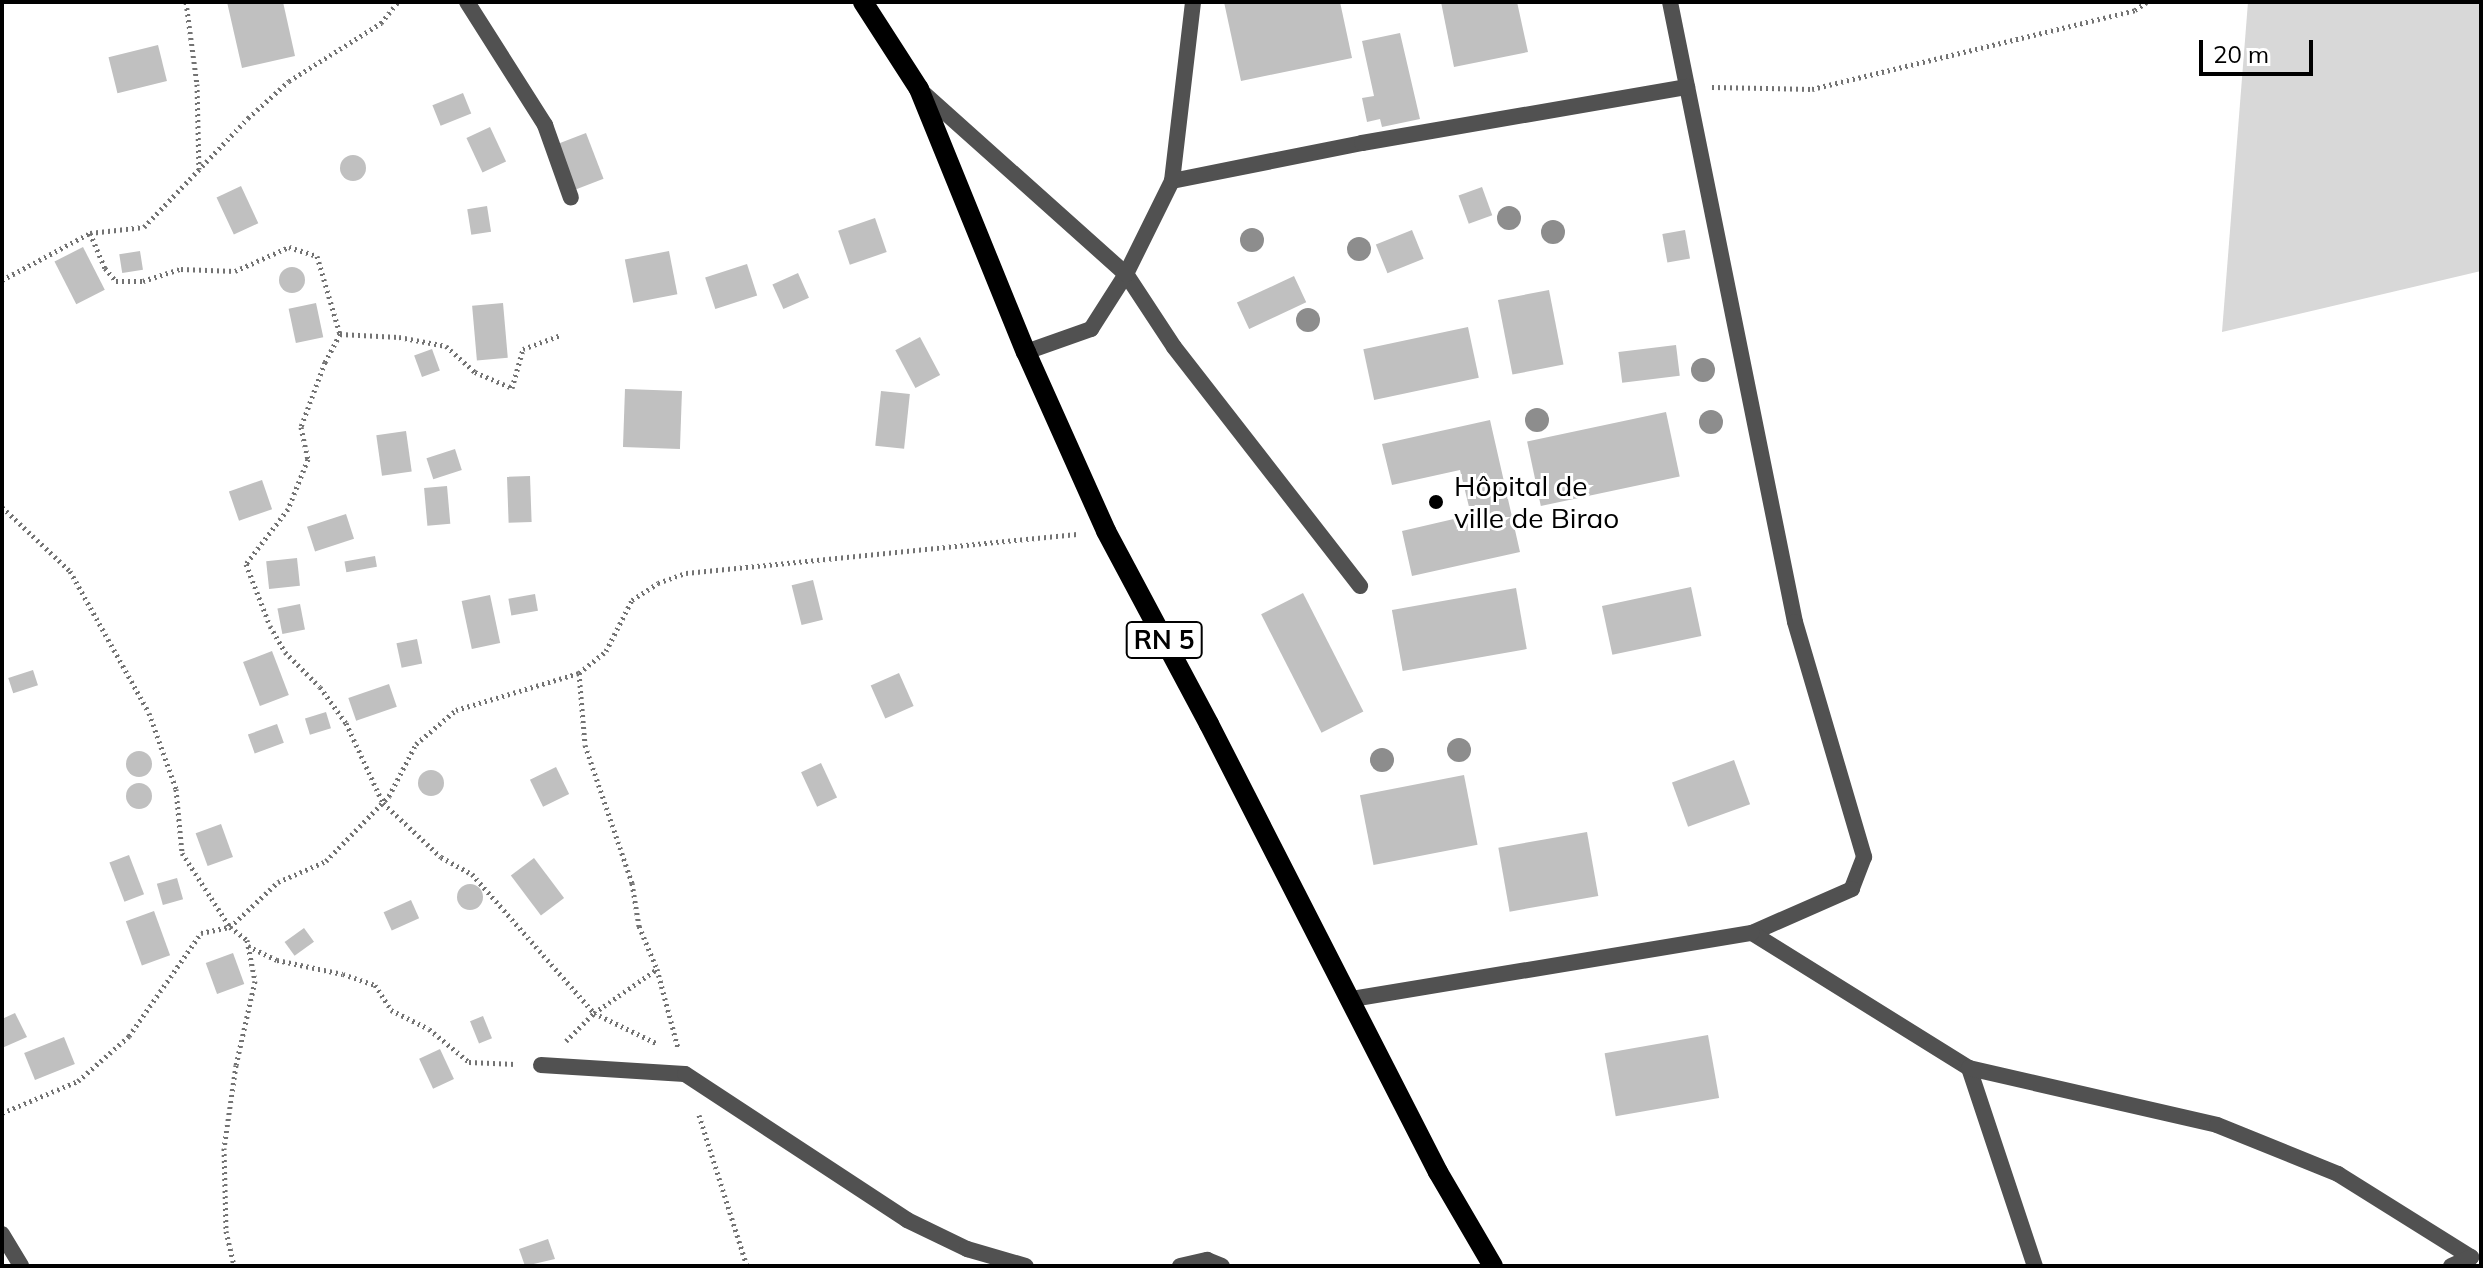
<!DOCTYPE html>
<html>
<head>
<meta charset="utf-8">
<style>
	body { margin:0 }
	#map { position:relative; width:2483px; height:1268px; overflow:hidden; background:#fff; font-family:Mulish,sans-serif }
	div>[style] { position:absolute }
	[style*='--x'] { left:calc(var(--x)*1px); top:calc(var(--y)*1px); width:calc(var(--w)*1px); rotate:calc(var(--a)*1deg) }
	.green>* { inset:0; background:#d8d8d8 }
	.building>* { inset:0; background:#c0c0c0; transform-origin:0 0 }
	.round { border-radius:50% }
	.path>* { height:5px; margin-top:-2.5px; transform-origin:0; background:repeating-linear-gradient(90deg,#737373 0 2px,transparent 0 6px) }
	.street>* { height:16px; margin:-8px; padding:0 8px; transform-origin:8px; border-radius:8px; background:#515151 }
	.primary>* { height:20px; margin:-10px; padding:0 10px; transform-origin:10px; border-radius:10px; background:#000 }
	.trees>* { width:24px; height:24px; margin:-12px; border-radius:50%; background:#8d8d8d }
	.dots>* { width:22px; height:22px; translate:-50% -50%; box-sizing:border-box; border:4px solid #fff; border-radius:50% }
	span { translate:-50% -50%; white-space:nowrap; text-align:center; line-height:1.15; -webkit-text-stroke:6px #fff; paint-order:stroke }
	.shield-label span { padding:2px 6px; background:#fff; border:2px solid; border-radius:6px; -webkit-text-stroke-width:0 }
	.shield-label { font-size:26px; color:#000; font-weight:700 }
	.poi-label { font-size:28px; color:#000 }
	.left { translate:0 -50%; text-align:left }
	.frame { position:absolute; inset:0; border:4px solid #000; pointer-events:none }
	.scale { position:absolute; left:2199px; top:40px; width:114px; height:36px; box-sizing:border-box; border:4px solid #000; border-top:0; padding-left:10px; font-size:24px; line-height:28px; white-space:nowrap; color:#000; -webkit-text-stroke:6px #fff; paint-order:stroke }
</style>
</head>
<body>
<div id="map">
	<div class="green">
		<div style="clip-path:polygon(2248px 2px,2481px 2px,2481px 271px,2222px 332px)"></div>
	</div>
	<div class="building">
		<div style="clip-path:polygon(227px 2px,283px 2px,295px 56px,242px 68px)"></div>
		<div style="clip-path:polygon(1224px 2px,1340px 2px,1352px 58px,1241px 81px)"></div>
		<div style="clip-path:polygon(1441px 2px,1517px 2px,1528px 52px,1454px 67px)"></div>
		<div style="clip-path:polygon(1400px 33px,1420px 119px,1382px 127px,1380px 119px,1367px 122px,1362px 98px,1374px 96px,1362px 41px)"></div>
		<div style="left:158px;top:45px;width:37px;height:51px;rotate:76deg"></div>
		<div style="left:463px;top:93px;width:22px;height:33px;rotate:68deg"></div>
		<div style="left:490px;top:127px;width:38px;height:26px;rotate:65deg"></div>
		<div style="left:586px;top:133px;width:49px;height:32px;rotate:69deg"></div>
		<div class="round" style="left:340px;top:155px;width:26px;height:26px"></div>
		<div style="left:241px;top:186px;width:41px;height:27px;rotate:65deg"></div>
		<div style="left:1482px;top:187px;width:30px;height:25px;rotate:70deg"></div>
		<div style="left:487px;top:206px;width:26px;height:20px;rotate:81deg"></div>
		<div style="left:875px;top:218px;width:36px;height:39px;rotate:71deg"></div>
		<div style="left:1412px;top:230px;width:31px;height:39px;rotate:68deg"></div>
		<div style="left:1685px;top:230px;width:29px;height:23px;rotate:80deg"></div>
		<div style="left:83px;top:247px;width:48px;height:32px;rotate:63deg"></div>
		<div style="left:140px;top:251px;width:19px;height:21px;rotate:81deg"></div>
		<div style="left:669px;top:251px;width:44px;height:45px;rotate:79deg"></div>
		<div style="left:747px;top:264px;width:33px;height:44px;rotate:72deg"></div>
		<div class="round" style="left:279px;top:267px;width:26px;height:26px"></div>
		<div style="left:798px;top:273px;width:27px;height:28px;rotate:66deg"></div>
		<div style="left:1294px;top:276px;width:29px;height:63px;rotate:65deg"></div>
		<div style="left:1549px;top:290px;width:76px;height:52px;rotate:79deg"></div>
		<div style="left:316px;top:303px;width:35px;height:28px;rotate:78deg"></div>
		<div style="left:503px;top:303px;width:55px;height:31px;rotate:85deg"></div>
		<div style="left:1468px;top:327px;width:52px;height:107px;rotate:78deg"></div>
		<div style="left:920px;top:337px;width:43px;height:28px;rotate:62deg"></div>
		<div style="left:1676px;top:345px;width:31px;height:58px;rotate:83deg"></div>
		<div style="left:432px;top:349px;width:23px;height:19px;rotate:70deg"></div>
		<div style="left:625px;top:389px;width:57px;height:58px;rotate:2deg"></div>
		<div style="left:881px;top:391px;width:29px;height:55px;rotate:6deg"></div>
		<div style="left:1666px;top:412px;width:66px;height:142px;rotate:78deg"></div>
		<div style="clip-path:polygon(1490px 420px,1520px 552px,1412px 576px,1402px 531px,1471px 515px,1460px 470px,1392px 485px,1382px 444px)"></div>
		<div style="left:406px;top:431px;width:41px;height:30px;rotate:82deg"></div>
		<div style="left:455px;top:449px;width:22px;height:30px;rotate:72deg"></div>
		<div style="left:530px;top:476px;width:46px;height:23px;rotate:88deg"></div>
		<div style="left:262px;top:480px;width:31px;height:35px;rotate:71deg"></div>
		<div style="left:447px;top:486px;width:38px;height:23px;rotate:85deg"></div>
		<div style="left:346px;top:514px;width:26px;height:41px;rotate:72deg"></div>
		<div style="left:375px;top:556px;width:11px;height:31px;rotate:80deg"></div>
		<div style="left:297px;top:558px;width:28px;height:31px;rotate:84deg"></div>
		<div style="left:813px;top:580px;width:41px;height:22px;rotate:76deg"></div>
		<div style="left:1691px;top:587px;width:50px;height:91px;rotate:78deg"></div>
		<div style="left:1516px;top:588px;width:62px;height:126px;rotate:80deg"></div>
		<div style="left:1303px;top:593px;width:133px;height:47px;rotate:63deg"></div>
		<div style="left:535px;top:594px;width:17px;height:27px;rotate:80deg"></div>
		<div style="left:490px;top:595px;width:49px;height:29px;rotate:78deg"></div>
		<div style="left:300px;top:604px;width:26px;height:23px;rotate:79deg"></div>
		<div style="left:417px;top:639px;width:25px;height:21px;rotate:78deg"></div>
		<div style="left:272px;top:651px;width:47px;height:31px;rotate:69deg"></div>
		<div style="left:33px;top:670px;width:16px;height:26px;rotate:72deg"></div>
		<div style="left:899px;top:673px;width:36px;height:31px;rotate:66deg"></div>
		<div style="left:389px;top:684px;width:24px;height:43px;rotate:71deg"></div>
		<div style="left:326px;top:712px;width:17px;height:22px;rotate:73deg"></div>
		<div style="left:277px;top:724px;width:20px;height:31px;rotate:70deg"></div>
		<div class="round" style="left:126px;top:751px;width:26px;height:26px"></div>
		<div style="left:1734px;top:760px;width:47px;height:66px;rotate:70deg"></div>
		<div style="left:821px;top:763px;width:38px;height:22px;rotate:65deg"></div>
		<div style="left:556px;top:767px;width:30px;height:29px;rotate:64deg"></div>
		<div class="round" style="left:418px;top:770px;width:26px;height:26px"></div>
		<div style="left:1464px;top:775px;width:71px;height:106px;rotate:79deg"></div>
		<div class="round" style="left:126px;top:783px;width:26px;height:26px"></div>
		<div style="left:221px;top:824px;width:35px;height:27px;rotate:70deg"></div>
		<div style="left:1587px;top:832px;width:65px;height:90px;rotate:80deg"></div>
		<div style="left:129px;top:855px;width:42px;height:21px;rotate:69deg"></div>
		<div style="left:534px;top:858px;width:50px;height:29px;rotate:53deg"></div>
		<div style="left:177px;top:878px;width:22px;height:21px;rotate:74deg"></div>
		<div class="round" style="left:457px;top:884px;width:26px;height:26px"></div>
		<div style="left:411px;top:900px;width:20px;height:30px;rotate:66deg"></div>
		<div style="left:154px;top:911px;width:47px;height:30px;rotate:70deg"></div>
		<div style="left:304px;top:928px;width:17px;height:24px;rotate:54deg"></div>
		<div style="left:233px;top:953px;width:33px;height:29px;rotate:70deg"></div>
		<div style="clip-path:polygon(15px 1013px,27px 1037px,2px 1048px,2px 1019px)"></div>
		<div style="left:483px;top:1016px;width:24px;height:14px;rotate:68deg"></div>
		<div style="left:1708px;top:1035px;width:64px;height:105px;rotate:80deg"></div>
		<div style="left:64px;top:1037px;width:29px;height:43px;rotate:68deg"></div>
		<div style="left:440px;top:1049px;width:33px;height:23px;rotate:65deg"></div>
		<div style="clip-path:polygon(548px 1239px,555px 1259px,525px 1266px,519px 1249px)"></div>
	</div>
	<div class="path">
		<div style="--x:186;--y:2;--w:83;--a:82.4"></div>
		<div style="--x:197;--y:84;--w:85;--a:88.7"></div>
		<div style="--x:1712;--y:87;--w:100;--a:1.1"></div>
		<div style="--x:1812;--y:89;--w:333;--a:-13.7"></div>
		<div style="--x:2135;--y:10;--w:14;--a:-34"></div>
		<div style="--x:90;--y:233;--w:38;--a:67"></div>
		<div style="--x:105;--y:268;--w:17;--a:50"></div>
		<div style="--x:116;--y:281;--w:27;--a:0"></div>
		<div style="--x:143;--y:281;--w:40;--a:-18"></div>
		<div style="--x:181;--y:269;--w:54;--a:2.1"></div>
		<div style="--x:235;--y:271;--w:59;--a:-24"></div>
		<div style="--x:289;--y:247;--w:29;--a:18"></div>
		<div style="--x:317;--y:256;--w:81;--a:73.6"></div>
		<div style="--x:340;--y:334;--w:32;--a:118"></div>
		<div style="--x:325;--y:362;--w:69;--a:110.3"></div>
		<div style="--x:301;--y:427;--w:33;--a:78"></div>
		<div style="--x:308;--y:459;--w:54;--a:111.8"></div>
		<div style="--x:288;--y:509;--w:69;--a:127.4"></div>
		<div style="--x:246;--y:564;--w:66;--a:68.8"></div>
		<div style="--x:270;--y:626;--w:30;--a:60"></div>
		<div style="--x:285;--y:652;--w:49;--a:45"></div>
		<div style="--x:320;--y:687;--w:44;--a:54.2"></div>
		<div style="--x:346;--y:723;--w:88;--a:65.2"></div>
		<div style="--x:383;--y:803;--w:79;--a:43"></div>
		<div style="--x:441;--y:857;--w:35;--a:29"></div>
		<div style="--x:472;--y:874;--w:185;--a:48.7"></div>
		<div style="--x:594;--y:1013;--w:69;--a:25.8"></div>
		<div style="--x:2;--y:280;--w:100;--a:-28.1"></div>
		<div style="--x:90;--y:233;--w:54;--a:-6.3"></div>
		<div style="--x:144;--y:227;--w:151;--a:-46.3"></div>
		<div style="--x:248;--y:118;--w:55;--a:-42.1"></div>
		<div style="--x:289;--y:81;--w:109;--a:-32.2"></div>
		<div style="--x:381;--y:23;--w:27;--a:-51"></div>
		<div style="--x:340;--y:334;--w:59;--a:2.9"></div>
		<div style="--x:399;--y:337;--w:48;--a:10.8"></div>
		<div style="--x:446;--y:346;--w:39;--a:42"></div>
		<div style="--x:475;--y:372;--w:40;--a:23.4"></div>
		<div style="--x:512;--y:388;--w:41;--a:-74.2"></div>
		<div style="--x:523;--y:349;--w:40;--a:-20.2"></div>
		<div style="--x:2;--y:507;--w:93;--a:43.3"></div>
		<div style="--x:70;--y:571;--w:162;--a:60.9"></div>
		<div style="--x:149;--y:713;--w:81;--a:70.4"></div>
		<div style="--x:176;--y:789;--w:64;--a:84.6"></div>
		<div style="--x:182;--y:853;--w:88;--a:57"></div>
		<div style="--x:230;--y:927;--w:21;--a:37"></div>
		<div style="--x:247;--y:940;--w:42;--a:79"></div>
		<div style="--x:255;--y:981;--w:86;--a:102.7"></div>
		<div style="--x:236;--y:1065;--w:84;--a:98.2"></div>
		<div style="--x:224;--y:1148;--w:83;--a:88.6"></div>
		<div style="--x:226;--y:1231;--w:36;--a:77"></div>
		<div style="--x:579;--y:673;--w:35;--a:-39"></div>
		<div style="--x:606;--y:651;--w:57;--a:-63"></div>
		<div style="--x:632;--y:600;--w:31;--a:-33"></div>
		<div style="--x:658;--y:583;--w:30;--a:-20"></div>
		<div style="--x:686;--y:573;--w:393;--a:-5.7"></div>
		<div style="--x:248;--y:946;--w:32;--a:26"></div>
		<div style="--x:277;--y:960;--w:67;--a:12"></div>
		<div style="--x:343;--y:974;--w:34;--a:19"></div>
		<div style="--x:375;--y:985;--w:30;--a:57"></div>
		<div style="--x:391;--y:1010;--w:42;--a:26.6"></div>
		<div style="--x:429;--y:1029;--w:52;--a:39.5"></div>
		<div style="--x:469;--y:1062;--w:48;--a:2.4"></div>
		<div style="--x:566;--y:1041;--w:40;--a:-45"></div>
		<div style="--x:594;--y:1013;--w:77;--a:-34.9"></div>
		<div style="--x:657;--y:969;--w:82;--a:75.1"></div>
		<div style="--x:2;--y:1113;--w:82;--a:-22.8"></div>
		<div style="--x:78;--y:1081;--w:68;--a:-41.4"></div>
		<div style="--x:129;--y:1036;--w:126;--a:-55"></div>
		<div style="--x:201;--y:933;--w:30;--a:-12"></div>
		<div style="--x:230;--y:927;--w:66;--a:-43.2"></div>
		<div style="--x:278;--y:882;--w:52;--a:-23.6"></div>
		<div style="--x:326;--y:861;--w:91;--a:-45.9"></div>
		<div style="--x:389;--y:796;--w:59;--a:-62.6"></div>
		<div style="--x:416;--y:744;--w:52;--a:-40.4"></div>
		<div style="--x:456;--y:710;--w:128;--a:-16.7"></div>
		<div style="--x:579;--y:673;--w:72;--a:85.2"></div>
		<div style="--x:585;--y:745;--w:146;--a:71.2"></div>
		<div style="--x:632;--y:883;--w:44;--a:80.8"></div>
		<div style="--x:639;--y:926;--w:47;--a:67.3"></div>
		<div style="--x:699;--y:1115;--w:158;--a:72.4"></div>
	</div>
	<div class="street">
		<div style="--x:467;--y:2;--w:146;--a:57.6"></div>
		<div style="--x:545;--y:125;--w:77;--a:70.4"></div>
		<div style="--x:1670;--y:2;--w:632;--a:78.6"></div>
		<div style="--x:1795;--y:622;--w:245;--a:73.6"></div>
		<div style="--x:1864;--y:857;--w:34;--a:111"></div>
		<div style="--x:1852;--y:889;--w:109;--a:156.3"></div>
		<div style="--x:1752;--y:933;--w:256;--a:31.9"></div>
		<div style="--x:1969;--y:1068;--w:209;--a:71.6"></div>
		<div style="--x:920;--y:90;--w:276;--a:41.8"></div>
		<div style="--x:1126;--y:274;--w:87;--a:56.7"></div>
		<div style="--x:1174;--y:347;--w:303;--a:52.1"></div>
		<div style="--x:1172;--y:181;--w:194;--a:-11.3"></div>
		<div style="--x:1362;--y:143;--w:330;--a:-9.8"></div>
		<div style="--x:1026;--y:352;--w:69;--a:-19.5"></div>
		<div style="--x:1091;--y:329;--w:65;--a:-57.5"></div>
		<div style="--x:1126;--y:274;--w:104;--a:-63.7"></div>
		<div style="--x:1172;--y:181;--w:180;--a:-83.3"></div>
		<div style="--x:1352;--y:999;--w:405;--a:-9.4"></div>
		<div style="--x:541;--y:1065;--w:144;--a:3.6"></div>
		<div style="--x:685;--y:1074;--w:266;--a:33.3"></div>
		<div style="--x:907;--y:1220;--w:67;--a:25.8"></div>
		<div style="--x:967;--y:1249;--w:61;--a:16.1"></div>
		<div style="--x:1969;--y:1068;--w:254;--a:12.9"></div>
		<div style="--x:2217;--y:1125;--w:131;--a:22"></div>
		<div style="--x:2338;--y:1174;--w:157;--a:32"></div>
		<div style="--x:2;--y:1234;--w:37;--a:59"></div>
		<div style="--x:1180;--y:1266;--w:28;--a:-13"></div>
		<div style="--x:1207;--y:1260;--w:16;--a:22"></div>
		<div style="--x:2451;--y:1266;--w:22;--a:-24"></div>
	</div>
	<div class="primary">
		<div style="--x:863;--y:2;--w:103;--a:57.2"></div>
		<div style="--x:919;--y:89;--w:284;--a:67.9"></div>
		<div style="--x:1026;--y:352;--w:196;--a:65.9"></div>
		<div style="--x:1106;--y:531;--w:219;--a:61.9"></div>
		<div style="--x:1209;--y:724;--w:503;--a:62.93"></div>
		<div style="--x:1438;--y:1172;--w:109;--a:59.7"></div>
	</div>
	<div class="trees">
		<div style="left:1509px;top:218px"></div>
		<div style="left:1553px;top:232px"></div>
		<div style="left:1252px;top:240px"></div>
		<div style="left:1359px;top:249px"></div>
		<div style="left:1308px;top:320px"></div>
		<div style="left:1703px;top:370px"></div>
		<div style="left:1537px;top:420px"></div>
		<div style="left:1711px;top:422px"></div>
		<div style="left:1459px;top:750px"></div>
		<div style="left:1382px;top:760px"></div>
	</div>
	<div class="dots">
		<div style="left:1436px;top:502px;background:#000"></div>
	</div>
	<div class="shield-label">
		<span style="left:1164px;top:640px">RN 5</span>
	</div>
	<div class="poi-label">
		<span class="left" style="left:1454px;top:502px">Hôpital de<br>ville de Birao</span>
	</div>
	<div class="frame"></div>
	<div class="scale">20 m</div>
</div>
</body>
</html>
